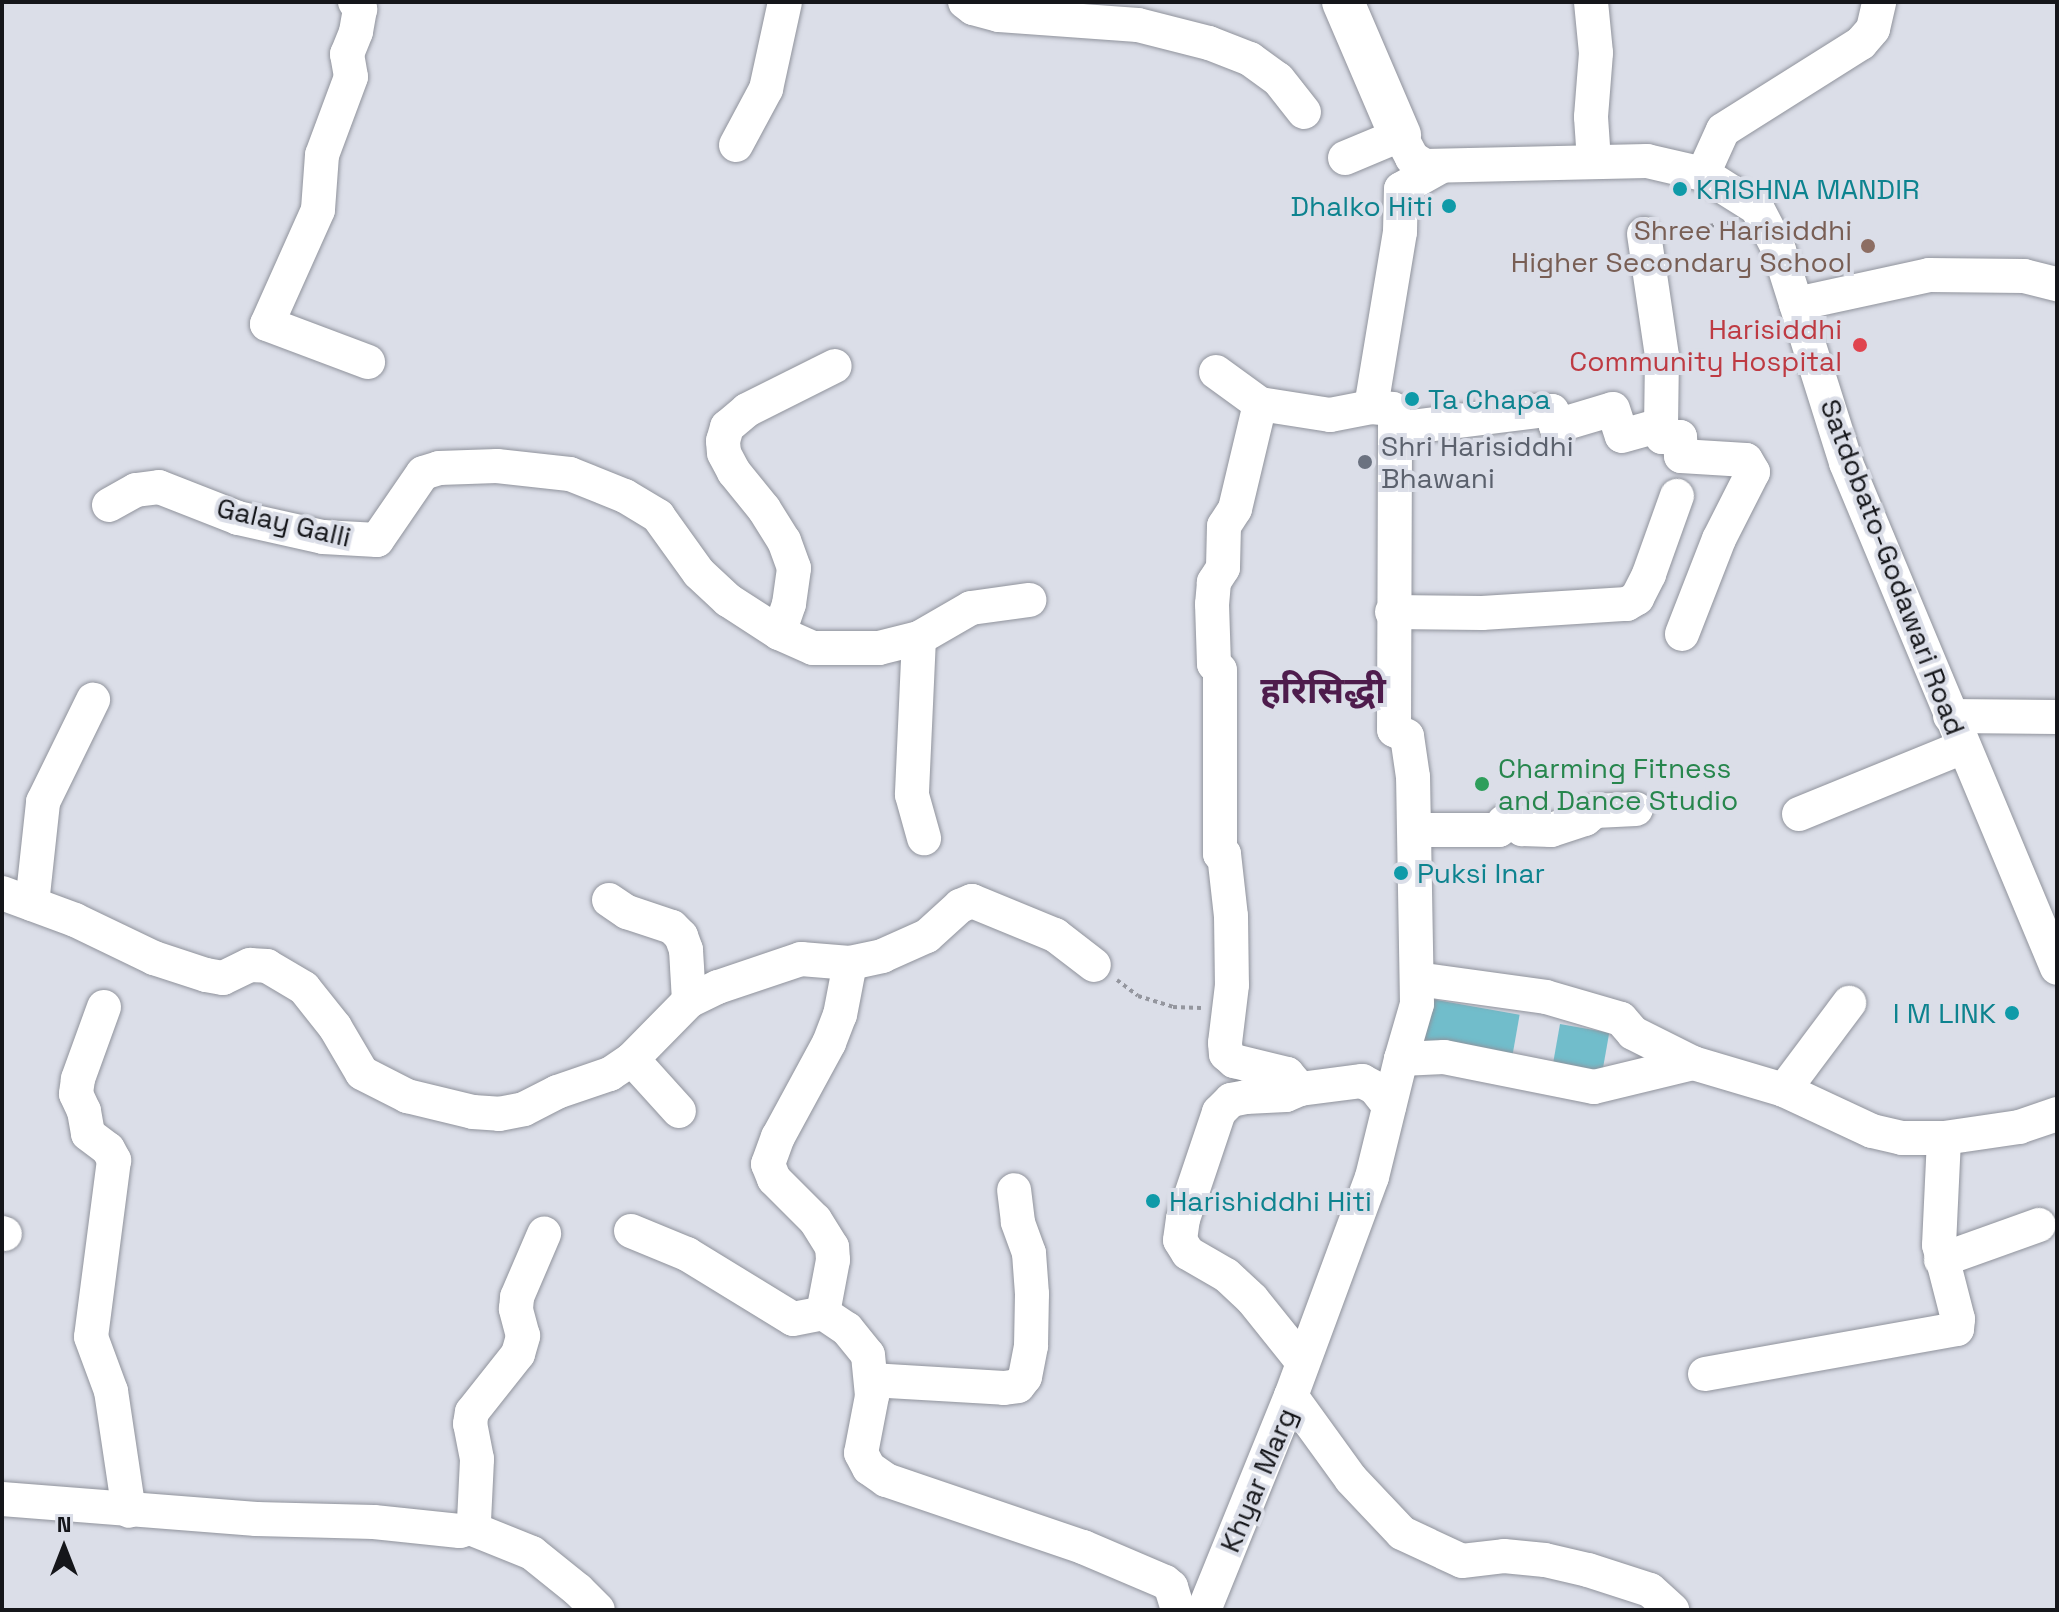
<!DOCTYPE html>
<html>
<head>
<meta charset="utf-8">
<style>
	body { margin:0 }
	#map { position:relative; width:2059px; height:1612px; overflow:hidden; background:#dbdee8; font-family:"Space Grotesk","Noto Sans Devanagari",sans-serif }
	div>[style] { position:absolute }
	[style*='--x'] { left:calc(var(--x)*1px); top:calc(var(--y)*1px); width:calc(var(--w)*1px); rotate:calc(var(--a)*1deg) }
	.water>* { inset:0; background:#71bdcb; transform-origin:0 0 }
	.path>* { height:4px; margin-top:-2px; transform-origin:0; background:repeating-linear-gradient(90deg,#94969e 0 4px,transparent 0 8px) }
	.roads { filter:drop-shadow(0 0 2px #90939c) drop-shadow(0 0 2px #90939c) }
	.minor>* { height:34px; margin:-17px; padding:0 17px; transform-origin:17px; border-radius:17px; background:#fff }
	.major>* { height:42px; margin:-21px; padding:0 21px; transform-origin:21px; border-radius:21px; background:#fff }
	.dots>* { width:22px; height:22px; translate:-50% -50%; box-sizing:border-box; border:4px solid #dbdee8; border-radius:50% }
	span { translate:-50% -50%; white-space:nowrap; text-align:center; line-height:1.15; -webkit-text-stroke:8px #dbdee8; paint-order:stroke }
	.culture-label { font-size:28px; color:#0d838f }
	.left { translate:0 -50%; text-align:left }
	.right { translate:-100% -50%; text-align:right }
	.education-label { font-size:28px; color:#785e54 }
	.health-label { font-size:28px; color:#be3a42 }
	.worship-label { font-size:28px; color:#5b616d }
	.street-label { font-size:28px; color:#15161a }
	.leisure-label { font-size:28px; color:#27864d }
	.district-label { font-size:36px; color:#4e1c4c; font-weight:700 }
	.frame { position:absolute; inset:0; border:4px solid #15161a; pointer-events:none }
	.north { position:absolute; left:24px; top:1508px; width:80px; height:80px; -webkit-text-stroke:6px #dbdee8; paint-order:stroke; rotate:0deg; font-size:22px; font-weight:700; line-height:32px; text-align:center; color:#15161a }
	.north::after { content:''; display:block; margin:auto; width:28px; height:36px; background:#15161a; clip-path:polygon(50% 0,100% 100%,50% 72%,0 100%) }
</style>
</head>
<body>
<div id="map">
	<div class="water">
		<div style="left:1431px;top:999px;width:90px;height:49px;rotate:10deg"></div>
		<div style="left:1560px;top:1024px;width:50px;height:46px;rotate:10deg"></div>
	</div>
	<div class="path">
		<div style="--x:1670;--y:232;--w:59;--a:-8.8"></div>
		<div style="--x:1117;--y:980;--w:26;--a:37"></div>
		<div style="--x:1138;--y:996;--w:37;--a:17"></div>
		<div style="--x:1173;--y:1007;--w:28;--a:2"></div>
	</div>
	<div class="roads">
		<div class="minor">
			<div style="--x:355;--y:2;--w:9;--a:54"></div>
			<div style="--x:360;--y:9;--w:23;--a:100"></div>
			<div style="--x:356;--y:32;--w:24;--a:112"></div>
			<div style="--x:347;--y:54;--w:23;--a:80"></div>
			<div style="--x:351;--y:77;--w:83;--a:110.4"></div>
			<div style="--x:322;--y:155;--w:55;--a:94.2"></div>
			<div style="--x:318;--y:210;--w:125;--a:114.1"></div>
			<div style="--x:267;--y:324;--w:108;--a:20.6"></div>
			<div style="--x:965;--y:2;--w:10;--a:37"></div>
			<div style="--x:973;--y:8;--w:27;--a:15"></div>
			<div style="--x:999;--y:15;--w:139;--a:4.1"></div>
			<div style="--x:1138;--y:25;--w:73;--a:14.2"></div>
			<div style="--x:1209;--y:43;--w:44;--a:21.3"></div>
			<div style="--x:1250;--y:59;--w:34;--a:36"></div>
			<div style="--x:1278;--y:79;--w:42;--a:51.8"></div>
			<div style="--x:1591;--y:2;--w:51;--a:84.4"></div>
			<div style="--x:1596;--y:53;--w:64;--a:94.5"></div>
			<div style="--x:1591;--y:117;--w:44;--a:86.1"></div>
			<div style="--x:736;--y:145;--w:64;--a:-61.8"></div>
			<div style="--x:766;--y:89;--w:89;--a:-77.7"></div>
			<div style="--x:1345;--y:158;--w:60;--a:-22.7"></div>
			<div style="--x:1400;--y:135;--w:26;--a:62"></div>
			<div style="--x:1412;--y:158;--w:15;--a:32"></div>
			<div style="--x:1425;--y:166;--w:222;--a:-1.3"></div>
			<div style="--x:1647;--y:161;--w:57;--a:13.1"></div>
			<div style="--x:1703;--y:174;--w:64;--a:32.2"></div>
			<div style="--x:1757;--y:208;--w:47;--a:62.4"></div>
			<div style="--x:1779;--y:250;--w:223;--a:72.5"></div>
			<div style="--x:1846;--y:463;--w:547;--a:67.32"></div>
			<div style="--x:1703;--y:174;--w:48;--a:-65.6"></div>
			<div style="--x:1723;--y:130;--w:163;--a:-32.2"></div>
			<div style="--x:1861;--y:43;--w:18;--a:-49"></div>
			<div style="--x:1873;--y:29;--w:28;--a:-77"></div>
			<div style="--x:1644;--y:234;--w:123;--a:81.6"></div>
			<div style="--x:1662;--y:356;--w:69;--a:90.8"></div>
			<div style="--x:1796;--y:304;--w:136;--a:-12.3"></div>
			<div style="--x:1929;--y:275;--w:95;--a:0.6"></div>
			<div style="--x:2024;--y:276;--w:34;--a:14"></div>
			<div style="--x:1216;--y:372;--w:54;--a:36"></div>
			<div style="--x:1260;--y:404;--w:71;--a:8.9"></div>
			<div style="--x:1330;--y:415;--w:42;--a:-11"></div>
			<div style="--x:1260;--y:404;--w:108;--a:103.4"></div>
			<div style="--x:1235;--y:509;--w:20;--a:123"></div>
			<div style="--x:1224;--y:526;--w:42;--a:91.4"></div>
			<div style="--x:1223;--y:568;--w:17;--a:123"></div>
			<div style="--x:1214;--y:582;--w:22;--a:95"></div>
			<div style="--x:1212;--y:604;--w:60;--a:88.1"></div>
			<div style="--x:1214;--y:664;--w:8;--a:45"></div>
			<div style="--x:1220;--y:670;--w:184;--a:90"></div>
			<div style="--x:1220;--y:854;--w:4;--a:0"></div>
			<div style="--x:1224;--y:854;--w:62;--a:83.6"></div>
			<div style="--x:1231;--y:916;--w:69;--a:89.2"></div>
			<div style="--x:1232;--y:985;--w:58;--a:96.9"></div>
			<div style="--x:1225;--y:1043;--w:11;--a:85"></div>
			<div style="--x:1226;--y:1054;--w:11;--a:41"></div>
			<div style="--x:1234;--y:1061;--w:55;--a:13.8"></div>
			<div style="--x:1287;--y:1074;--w:20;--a:49"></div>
			<div style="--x:1395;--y:429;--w:143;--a:-7.2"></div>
			<div style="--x:1537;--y:411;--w:15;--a:0"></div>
			<div style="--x:1552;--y:411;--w:16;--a:75"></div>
			<div style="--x:1556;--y:426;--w:59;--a:-16.6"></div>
			<div style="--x:1613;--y:409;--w:28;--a:72"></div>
			<div style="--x:1622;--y:436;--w:41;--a:-15.8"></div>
			<div style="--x:1661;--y:425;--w:12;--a:85"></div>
			<div style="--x:1662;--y:437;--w:18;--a:0"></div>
			<div style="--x:1680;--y:437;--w:19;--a:87"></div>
			<div style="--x:1681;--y:456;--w:65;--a:3.5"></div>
			<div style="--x:1746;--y:460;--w:14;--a:60"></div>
			<div style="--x:1753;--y:472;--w:75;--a:116.9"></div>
			<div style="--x:1719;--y:539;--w:102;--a:111.3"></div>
			<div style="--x:109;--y:505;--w:31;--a:-29"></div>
			<div style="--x:136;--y:490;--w:23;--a:-7"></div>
			<div style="--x:159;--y:487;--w:85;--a:21.4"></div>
			<div style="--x:238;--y:518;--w:87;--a:12.6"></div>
			<div style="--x:323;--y:537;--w:54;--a:3.2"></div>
			<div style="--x:377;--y:540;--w:81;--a:-55.5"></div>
			<div style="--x:423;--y:473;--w:17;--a:-17"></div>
			<div style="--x:439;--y:468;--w:58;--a:-2"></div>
			<div style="--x:497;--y:466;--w:73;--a:6.3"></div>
			<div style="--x:570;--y:474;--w:59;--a:21.8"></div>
			<div style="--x:625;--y:496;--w:39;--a:31"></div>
			<div style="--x:658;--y:516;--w:70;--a:54.3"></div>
			<div style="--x:699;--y:573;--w:40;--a:43"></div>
			<div style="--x:728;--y:600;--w:61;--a:32.9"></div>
			<div style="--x:779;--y:633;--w:37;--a:24"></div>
			<div style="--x:813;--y:648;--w:66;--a:0"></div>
			<div style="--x:879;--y:648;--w:41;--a:-14"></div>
			<div style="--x:919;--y:638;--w:60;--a:-30"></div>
			<div style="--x:971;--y:608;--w:59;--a:-7.9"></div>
			<div style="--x:1392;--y:612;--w:90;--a:0.6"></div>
			<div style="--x:1482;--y:613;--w:145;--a:-3.6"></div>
			<div style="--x:1627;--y:604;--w:12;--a:-31"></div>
			<div style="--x:1637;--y:598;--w:27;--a:-63"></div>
			<div style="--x:1649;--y:574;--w:83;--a:-70.3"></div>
			<div style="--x:779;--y:633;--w:31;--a:-71"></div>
			<div style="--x:789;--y:604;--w:36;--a:-82"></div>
			<div style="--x:794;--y:568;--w:29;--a:-110"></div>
			<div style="--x:784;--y:541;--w:38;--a:-122"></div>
			<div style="--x:764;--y:509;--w:48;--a:-129"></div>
			<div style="--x:734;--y:472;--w:21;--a:-118"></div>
			<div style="--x:724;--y:453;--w:12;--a:-95"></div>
			<div style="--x:723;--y:441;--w:15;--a:-74"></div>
			<div style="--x:727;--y:427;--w:26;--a:-40"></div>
			<div style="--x:747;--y:410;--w:98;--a:-26.6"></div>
			<div style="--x:919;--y:638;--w:157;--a:92.6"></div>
			<div style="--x:912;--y:795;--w:45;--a:74.4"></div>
			<div style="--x:1950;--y:716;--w:107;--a:0.5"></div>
			<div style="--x:1799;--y:814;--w:177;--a:-22.2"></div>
			<div style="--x:1415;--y:830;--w:84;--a:0"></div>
			<div style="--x:1499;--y:830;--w:9;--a:-58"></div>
			<div style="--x:1504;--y:822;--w:13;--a:0"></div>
			<div style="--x:1517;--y:822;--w:9;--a:54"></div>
			<div style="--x:1522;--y:829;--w:29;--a:2"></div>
			<div style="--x:1551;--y:830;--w:36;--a:-18"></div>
			<div style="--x:1585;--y:819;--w:13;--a:-39"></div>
			<div style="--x:1595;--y:811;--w:41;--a:-2.8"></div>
			<div style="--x:2;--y:893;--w:78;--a:20.3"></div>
			<div style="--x:75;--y:920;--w:88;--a:25.7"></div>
			<div style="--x:154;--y:958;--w:55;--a:18.1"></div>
			<div style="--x:206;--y:975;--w:17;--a:10"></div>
			<div style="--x:223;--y:978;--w:30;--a:-26"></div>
			<div style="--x:250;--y:965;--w:17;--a:3"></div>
			<div style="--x:267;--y:966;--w:43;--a:30.7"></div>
			<div style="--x:304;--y:988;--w:50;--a:51.5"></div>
			<div style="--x:335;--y:1027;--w:53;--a:59.6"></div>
			<div style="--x:362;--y:1073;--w:51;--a:27.1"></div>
			<div style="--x:407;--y:1096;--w:68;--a:13.6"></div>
			<div style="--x:473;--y:1112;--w:26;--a:4"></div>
			<div style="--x:499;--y:1114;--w:25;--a:-11"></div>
			<div style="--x:524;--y:1109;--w:37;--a:-27"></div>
			<div style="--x:557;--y:1092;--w:56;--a:-18.8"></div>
			<div style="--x:610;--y:1074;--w:27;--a:-34"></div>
			<div style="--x:632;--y:1059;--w:81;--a:-45.5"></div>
			<div style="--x:689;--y:1001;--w:32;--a:-26"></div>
			<div style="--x:718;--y:987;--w:88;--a:-18.6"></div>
			<div style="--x:801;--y:959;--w:49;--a:4.7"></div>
			<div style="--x:850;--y:963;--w:33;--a:-12"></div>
			<div style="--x:882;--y:956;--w:49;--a:-24"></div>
			<div style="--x:927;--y:936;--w:45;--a:-42.3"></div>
			<div style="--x:960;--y:906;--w:13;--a:-23"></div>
			<div style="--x:972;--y:901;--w:90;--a:22.3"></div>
			<div style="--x:1055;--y:935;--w:49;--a:37.6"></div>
			<div style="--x:609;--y:900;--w:22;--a:34"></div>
			<div style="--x:627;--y:912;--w:47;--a:18.4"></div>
			<div style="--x:672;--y:927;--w:13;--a:45"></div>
			<div style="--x:681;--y:936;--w:15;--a:70"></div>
			<div style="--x:686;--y:950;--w:51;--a:86.6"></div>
			<div style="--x:32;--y:904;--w:103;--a:-83.8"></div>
			<div style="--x:43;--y:802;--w:114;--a:-63.9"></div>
			<div style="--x:1417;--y:979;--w:130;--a:7.9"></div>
			<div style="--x:1546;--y:997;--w:78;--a:16.3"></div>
			<div style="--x:1621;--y:1019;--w:18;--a:49"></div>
			<div style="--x:1633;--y:1033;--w:67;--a:26.6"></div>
			<div style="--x:1693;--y:1063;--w:95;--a:16.5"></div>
			<div style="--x:1784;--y:1090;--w:97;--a:25"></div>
			<div style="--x:1872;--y:1131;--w:31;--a:13"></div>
			<div style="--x:1902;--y:1138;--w:42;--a:0"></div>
			<div style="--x:1944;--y:1138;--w:76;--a:-8.3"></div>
			<div style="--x:2019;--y:1127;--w:40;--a:-18.9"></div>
			<div style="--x:104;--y:1007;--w:77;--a:109.9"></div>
			<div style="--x:78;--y:1079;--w:15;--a:98"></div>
			<div style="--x:76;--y:1094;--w:19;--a:65"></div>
			<div style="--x:84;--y:1111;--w:23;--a:80"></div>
			<div style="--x:88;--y:1134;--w:25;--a:37"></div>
			<div style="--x:108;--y:1149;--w:13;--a:61"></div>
			<div style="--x:114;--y:1160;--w:178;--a:97.4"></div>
			<div style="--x:91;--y:1337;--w:58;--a:69.7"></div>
			<div style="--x:111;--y:1391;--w:121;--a:81.5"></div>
			<div style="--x:632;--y:1059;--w:70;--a:47.9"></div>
			<div style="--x:1401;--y:1059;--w:57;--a:-73.8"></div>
			<div style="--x:1417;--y:1004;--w:227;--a:-91"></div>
			<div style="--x:1413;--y:777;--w:41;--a:-98.3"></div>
			<div style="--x:1407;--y:736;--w:14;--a:-155"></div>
			<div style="--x:1394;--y:730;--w:307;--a:-89.8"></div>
			<div style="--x:1395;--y:423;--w:14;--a:-98"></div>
			<div style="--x:1393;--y:409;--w:22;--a:-175"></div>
			<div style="--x:1371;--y:407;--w:177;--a:-80.6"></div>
			<div style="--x:1400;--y:232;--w:43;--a:-88.7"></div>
			<div style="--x:1401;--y:189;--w:47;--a:-29.3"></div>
			<div style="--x:1784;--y:1090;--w:109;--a:-53.2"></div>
			<div style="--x:631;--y:1231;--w:61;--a:22.3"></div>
			<div style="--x:687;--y:1254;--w:124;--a:31.5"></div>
			<div style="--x:793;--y:1319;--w:31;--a:-11"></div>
			<div style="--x:2;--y:1233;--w:3;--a:18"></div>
			<div style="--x:1941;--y:1260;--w:104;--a:-19.7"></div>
			<div style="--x:823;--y:1313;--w:29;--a:34"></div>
			<div style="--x:847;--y:1329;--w:33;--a:51"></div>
			<div style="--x:868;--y:1355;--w:41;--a:84.4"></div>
			<div style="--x:872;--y:1396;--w:58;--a:100.9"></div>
			<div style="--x:861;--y:1453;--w:17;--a:62"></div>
			<div style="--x:869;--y:1468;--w:21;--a:35"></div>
			<div style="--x:886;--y:1480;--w:208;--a:18.8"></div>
			<div style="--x:1083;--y:1547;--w:89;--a:23.1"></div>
			<div style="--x:1165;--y:1582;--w:8;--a:40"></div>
			<div style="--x:1171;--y:1587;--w:24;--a:73"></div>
			<div style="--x:823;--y:1313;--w:54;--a:-79.3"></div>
			<div style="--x:833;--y:1260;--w:13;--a:-94"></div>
			<div style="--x:832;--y:1247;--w:32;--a:-122"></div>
			<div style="--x:815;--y:1220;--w:58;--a:-135"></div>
			<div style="--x:774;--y:1179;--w:16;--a:-112"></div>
			<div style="--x:768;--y:1164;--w:29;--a:-70"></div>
			<div style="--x:778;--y:1137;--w:107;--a:-61.5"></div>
			<div style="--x:829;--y:1043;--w:30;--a:-69"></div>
			<div style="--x:840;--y:1015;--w:53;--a:-79.1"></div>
			<div style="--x:1301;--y:1360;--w:78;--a:-128.8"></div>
			<div style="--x:1252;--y:1299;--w:35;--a:-137"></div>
			<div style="--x:1226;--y:1275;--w:44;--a:-149.9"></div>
			<div style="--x:1188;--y:1253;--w:15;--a:-122"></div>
			<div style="--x:1180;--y:1240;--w:21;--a:-82"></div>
			<div style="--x:1183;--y:1219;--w:113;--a:-71.4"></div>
			<div style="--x:1219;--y:1112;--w:17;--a:-45"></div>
			<div style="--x:1231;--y:1100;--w:15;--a:-11"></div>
			<div style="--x:1246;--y:1097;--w:40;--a:-2.9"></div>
			<div style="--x:1286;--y:1095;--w:15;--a:-23"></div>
			<div style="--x:1300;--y:1089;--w:63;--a:-7.4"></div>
			<div style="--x:1362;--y:1081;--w:15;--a:28"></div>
			<div style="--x:1375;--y:1088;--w:23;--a:52"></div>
			<div style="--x:1705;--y:1374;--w:256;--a:-10.1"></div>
			<div style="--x:1957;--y:1329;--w:10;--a:-84"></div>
			<div style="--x:1958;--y:1319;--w:76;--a:-104.4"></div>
			<div style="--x:1939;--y:1245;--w:107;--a:-87.3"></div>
			<div style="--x:871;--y:1380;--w:133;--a:3.4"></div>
			<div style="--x:1004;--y:1388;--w:14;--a:-8"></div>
			<div style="--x:1018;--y:1386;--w:11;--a:-52"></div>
			<div style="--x:1025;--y:1377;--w:32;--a:-79"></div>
			<div style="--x:1031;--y:1346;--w:52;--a:-88.9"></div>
			<div style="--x:1032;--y:1294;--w:41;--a:-94.2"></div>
			<div style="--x:1029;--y:1253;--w:33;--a:-110"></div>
			<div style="--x:1018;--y:1222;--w:32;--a:-97"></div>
			<div style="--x:1291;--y:1396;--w:233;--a:-69.7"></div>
			<div style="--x:1372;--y:1177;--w:122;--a:-76.2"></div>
			<div style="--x:1401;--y:1059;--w:43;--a:-2.7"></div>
			<div style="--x:1444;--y:1057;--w:153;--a:11.3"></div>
			<div style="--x:1594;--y:1087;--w:102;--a:-13.6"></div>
			<div style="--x:2;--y:1499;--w:255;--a:4.5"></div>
			<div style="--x:256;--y:1519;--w:118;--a:1.5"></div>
			<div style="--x:374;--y:1522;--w:86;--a:6"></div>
			<div style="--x:460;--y:1531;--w:10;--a:-17"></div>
			<div style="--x:470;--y:1528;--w:8;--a:-60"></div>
			<div style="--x:474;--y:1521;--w:62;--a:-87.2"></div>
			<div style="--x:477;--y:1459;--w:36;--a:-101"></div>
			<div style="--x:470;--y:1424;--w:12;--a:-81"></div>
			<div style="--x:472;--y:1412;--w:74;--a:-51.6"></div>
			<div style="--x:518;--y:1354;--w:19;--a:-74"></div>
			<div style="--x:523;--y:1336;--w:28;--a:-105"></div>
			<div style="--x:516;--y:1309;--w:12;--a:-85"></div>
			<div style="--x:517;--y:1297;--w:69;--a:-66.8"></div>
			<div style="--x:470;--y:1528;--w:67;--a:22"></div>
			<div style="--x:532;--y:1553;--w:59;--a:38.8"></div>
			<div style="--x:578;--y:1590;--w:28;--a:45"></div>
			<div style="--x:1204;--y:1610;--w:231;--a:-67.9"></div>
			<div style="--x:1291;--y:1396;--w:102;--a:54.1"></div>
			<div style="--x:1351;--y:1479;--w:74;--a:46.6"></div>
			<div style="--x:1402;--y:1533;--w:66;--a:25"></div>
			<div style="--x:1462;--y:1561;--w:42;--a:-6.8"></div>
			<div style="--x:1504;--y:1556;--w:41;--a:5.6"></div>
			<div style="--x:1545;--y:1560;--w:44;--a:13.1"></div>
			<div style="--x:1588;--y:1570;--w:65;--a:17.9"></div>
			<div style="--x:1650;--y:1590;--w:30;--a:42"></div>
		</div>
		<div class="major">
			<div style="--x:1343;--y:2;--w:145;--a:66.8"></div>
		</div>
	</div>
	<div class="dots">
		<div style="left:1680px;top:189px;background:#0f9aa8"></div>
		<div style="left:1449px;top:206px;background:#0f9aa8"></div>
		<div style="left:1868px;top:246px;background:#8d6e63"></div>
		<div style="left:1860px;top:345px;background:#e0444e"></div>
		<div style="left:1412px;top:399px;background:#0f9aa8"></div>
		<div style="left:1365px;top:462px;background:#6b7280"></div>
		<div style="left:1482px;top:784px;background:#2e9e5b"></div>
		<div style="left:1401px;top:873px;background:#0f9aa8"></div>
		<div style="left:2012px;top:1013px;background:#0f9aa8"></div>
		<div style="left:1153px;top:1201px;background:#0f9aa8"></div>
	</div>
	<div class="culture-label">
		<span class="left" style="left:1696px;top:189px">KRISHNA MANDIR</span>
		<span class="right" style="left:1433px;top:206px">Dhalko Hiti</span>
		<span class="left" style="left:1428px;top:399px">Ta Chapa</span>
		<span class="left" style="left:1417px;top:873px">Puksi Inar</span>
		<span class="right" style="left:1996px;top:1013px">I M LINK</span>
		<span class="left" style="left:1169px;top:1201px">Harishiddhi Hiti</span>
	</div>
	<div class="education-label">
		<span class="right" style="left:1852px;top:246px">Shree Harisiddhi<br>Higher Secondary School</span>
	</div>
	<div class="health-label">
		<span class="right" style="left:1842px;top:345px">Harisiddhi<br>Community Hospital</span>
	</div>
	<div class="worship-label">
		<span class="left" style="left:1381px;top:462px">Shri Harisiddhi<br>Bhawani</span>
	</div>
	<div class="street-label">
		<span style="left:284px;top:522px;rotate:13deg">Galay Galli</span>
		<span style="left:1893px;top:567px;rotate:69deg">Satdobato-Godawari Road</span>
		<span style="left:1258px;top:1480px;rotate:-67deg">Khyar Marg</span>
	</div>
	<div class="leisure-label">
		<span class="left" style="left:1498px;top:784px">Charming Fitness<br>and Dance Studio</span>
	</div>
	<div class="district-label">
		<span style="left:1323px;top:692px">हरिसिद्धी</span>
	</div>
	<div class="frame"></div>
	<div class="north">N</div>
</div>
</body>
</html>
